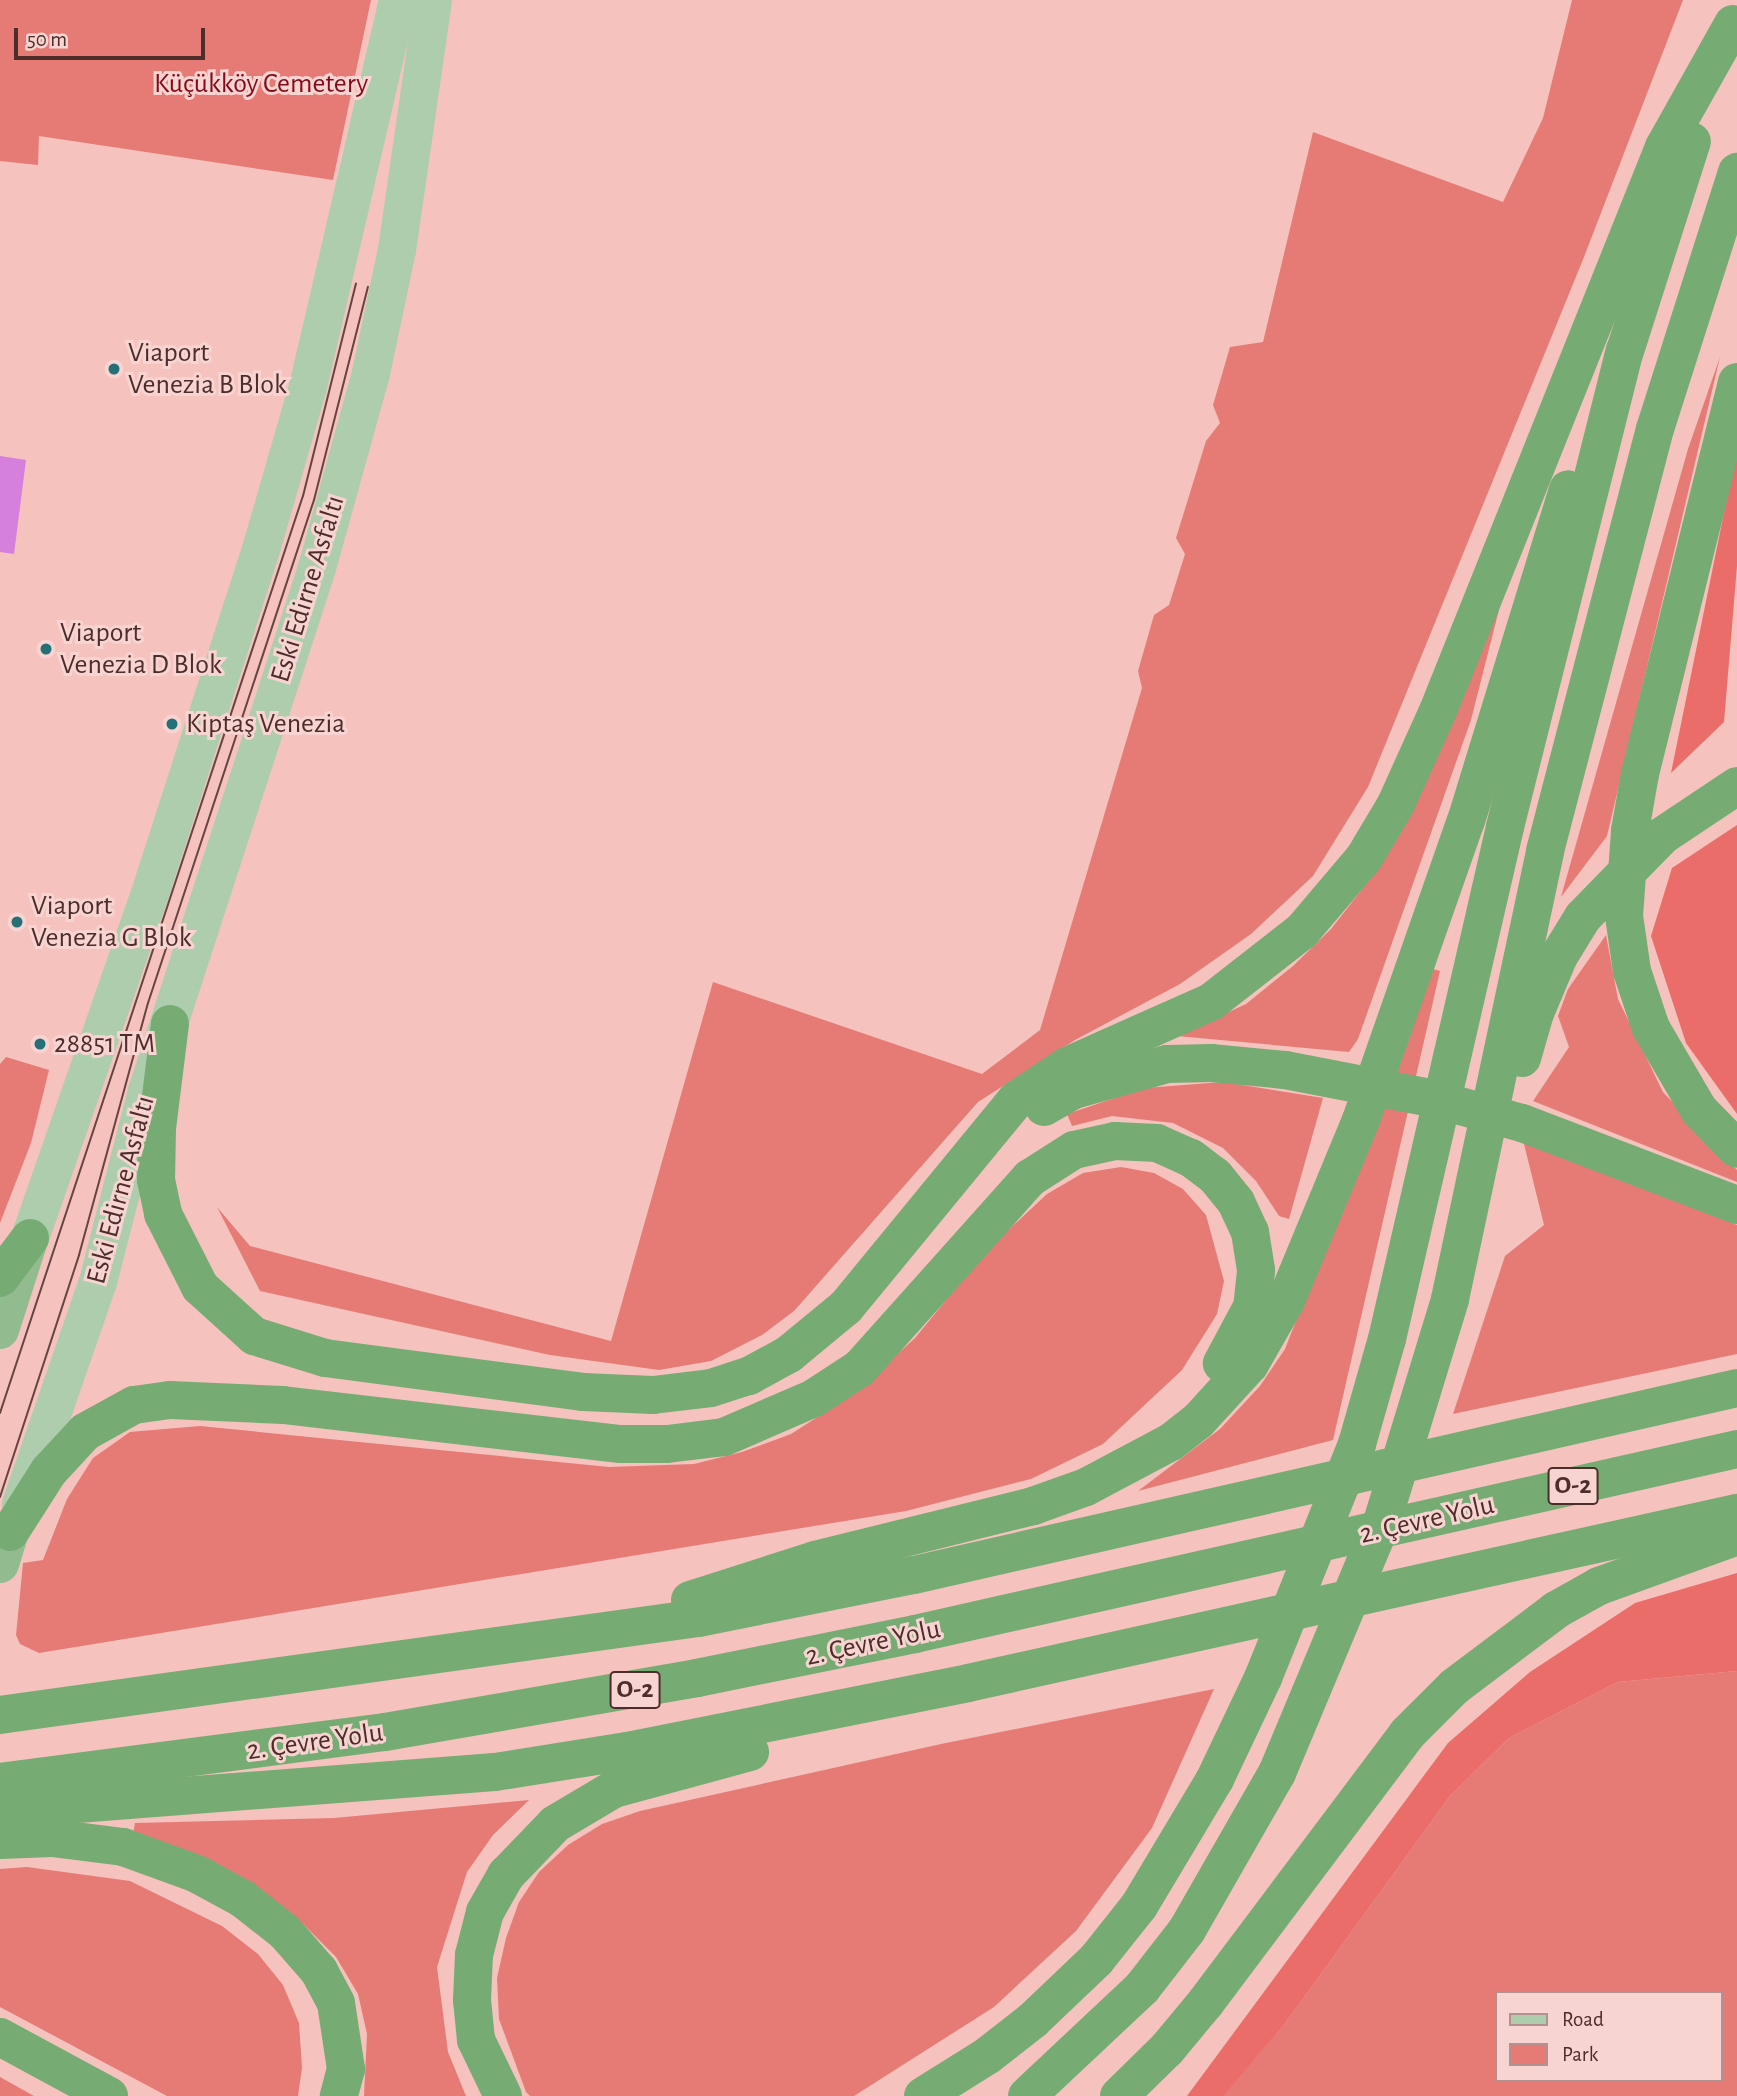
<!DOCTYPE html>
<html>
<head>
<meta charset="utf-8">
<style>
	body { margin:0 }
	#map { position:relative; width:1737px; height:2096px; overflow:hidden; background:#f5c2be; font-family:"Alegreya Sans",sans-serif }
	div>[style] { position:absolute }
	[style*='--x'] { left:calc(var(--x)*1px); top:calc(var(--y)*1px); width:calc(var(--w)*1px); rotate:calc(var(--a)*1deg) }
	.green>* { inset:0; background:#e67b76 }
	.forest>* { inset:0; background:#ea6d69 }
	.water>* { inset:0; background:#d480dc }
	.primary>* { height:38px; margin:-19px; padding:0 19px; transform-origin:19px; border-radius:19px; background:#adcdac }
	.trunk>* { height:38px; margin:-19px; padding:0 19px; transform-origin:19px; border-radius:19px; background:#92bc90 }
	.motorway>* { height:38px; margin:-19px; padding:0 19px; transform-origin:19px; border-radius:19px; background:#76ac74 }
	.tram>* { height:2px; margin:-1px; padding:0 1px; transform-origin:1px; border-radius:1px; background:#684441 }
	.dots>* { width:19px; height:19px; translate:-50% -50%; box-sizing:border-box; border:4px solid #f7d4d1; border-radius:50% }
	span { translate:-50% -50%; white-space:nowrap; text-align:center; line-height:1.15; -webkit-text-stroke:6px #f7d4d1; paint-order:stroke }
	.shield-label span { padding:2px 5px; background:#f7d4d1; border:2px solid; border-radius:5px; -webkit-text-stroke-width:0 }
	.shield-label { font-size:26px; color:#4d2c2a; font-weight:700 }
	.park-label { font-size:28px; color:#820b19 }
	.poi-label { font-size:28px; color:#4d2c2a }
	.left { translate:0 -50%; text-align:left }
	.street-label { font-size:28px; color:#4d2c2a }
	.legend { position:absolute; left:1495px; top:1991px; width:228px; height:91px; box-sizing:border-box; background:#f7d4d1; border:2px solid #b3918e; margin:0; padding:9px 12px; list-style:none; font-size:21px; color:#4d2c2a }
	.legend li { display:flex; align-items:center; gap:14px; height:35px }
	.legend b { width:35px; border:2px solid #b3918e }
	.scale { position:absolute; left:14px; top:28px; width:191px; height:32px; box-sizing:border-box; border:4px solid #4d2c2a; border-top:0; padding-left:9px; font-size:21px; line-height:24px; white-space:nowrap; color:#4d2c2a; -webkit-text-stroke:5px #f7d4d1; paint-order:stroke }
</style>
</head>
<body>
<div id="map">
	<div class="green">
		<div style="clip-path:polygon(0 0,371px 0,333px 180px,39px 136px,38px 165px,0 161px)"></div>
		<div style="clip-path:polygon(1572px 0,1683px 0,1584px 257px,1368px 787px,1313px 876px,1251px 934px,1180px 984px,1075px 1040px,978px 1102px,794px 1311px,762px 1335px,711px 1361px,659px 1370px,550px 1355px,260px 1291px,217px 1207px,250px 1246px,611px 1341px,713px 982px,982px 1074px,1040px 1030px,1142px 688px,1138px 671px,1154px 615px,1169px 605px,1185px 554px,1176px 538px,1206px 441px,1220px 423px,1213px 405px,1230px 347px,1263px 342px,1313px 132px,1503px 202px,1543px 118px)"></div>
		<div style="clip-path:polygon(1720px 357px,1607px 836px,1561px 897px,1688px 449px)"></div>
		<div style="clip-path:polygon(1503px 594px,1471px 720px,1358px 1039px,1349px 1052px,1177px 1036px,1246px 1004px,1293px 966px,1331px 929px,1381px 865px)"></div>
		<div style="clip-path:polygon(1606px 935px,1618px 999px,1663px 1092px,1737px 1170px,1737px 1182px,1533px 1101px,1569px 1047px,1558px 1016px,1568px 989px)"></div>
		<div style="clip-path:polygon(1433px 969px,1440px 971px,1333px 1440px,1138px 1491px,1220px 1429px,1260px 1386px,1285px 1349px)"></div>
		<div style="clip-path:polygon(6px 1057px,49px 1070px,31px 1143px,0 1223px,0 1064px)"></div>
		<div style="clip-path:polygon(1223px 1082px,1323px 1098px,1289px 1219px,1279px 1216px,1256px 1181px,1223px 1148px,1173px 1123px,1112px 1116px,1072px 1126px,1067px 1114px,1145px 1088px)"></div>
		<div style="clip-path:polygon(1523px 1140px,1737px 1225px,1737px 1354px,1453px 1414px,1505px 1256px,1544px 1225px)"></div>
		<div style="clip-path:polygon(1121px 1167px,1154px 1173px,1183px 1189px,1206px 1215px,1224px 1281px,1217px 1314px,1182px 1370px,1103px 1444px,1031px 1479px,906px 1511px,39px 1653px,20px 1644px,16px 1635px,23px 1563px,43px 1560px,67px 1499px,93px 1458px,130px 1432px,200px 1426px,609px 1467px,694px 1464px,742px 1452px,791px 1434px,855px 1393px,915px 1338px,988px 1249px,1047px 1194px,1083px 1173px)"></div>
		<div style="clip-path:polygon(evenodd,1737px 1671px,1737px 2096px,1222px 2096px,1284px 2025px,1450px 1796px,1509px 1738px,1618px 1682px,1737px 1671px,1497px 1993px,1721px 1993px,1721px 2080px,1497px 2080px,1497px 1993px)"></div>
		<div style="clip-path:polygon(1214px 1689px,1152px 1828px,1076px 1931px,994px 2007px,854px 2096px,530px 2096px,526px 2092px,499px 2019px,497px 1978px,506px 1938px,519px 1902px,539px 1872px,568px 1845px,602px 1824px,640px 1811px,941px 1744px)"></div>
		<div style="clip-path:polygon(529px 1800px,493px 1835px,467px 1872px,437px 1967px,448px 2052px,466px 2096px,364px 2096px,367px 2034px,358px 1994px,336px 1957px,299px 1920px,133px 1834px,135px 1823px,334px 1818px)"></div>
		<div style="clip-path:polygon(27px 1867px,130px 1881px,222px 1926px,258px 1954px,283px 1985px,299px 2023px,302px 2068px,298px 2096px,167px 2096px,0 2007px,0 1869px)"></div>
		<div style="clip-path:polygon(0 2077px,34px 2096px,0 2096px)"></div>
	</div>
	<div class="forest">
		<div style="clip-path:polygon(1737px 449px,1737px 566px,1724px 722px,1671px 773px)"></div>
		<div style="clip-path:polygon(1737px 825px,1737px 1114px,1686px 1043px,1651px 936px,1672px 868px)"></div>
		<div style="clip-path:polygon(1737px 1573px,1737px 1671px,1618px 1682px,1509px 1738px,1450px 1796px,1284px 2025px,1223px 2096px,1187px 2096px,1448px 1743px,1530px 1672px,1635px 1603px)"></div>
	</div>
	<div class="water">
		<div style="clip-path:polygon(0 456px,26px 460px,14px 554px,0 552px)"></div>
	</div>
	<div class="primary">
		<div style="--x:30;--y:1238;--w:375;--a:-70.8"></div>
		<div style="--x:153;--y:884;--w:355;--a:-72.1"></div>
		<div style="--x:262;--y:546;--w:166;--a:-73.9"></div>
		<div style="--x:308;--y:387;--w:397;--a:-76.9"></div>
		<div style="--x:21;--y:1504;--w:235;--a:-70.9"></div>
		<div style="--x:98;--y:1282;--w:197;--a:-75.6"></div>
		<div style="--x:147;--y:1091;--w:550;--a:-71.99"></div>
		<div style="--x:317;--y:568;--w:202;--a:-74.5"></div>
		<div style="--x:371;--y:373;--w:126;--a:-78.1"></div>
		<div style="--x:397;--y:250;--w:253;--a:-81.8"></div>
	</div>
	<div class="trunk">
		<div style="--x:0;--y:1330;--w:91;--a:-72.2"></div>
		<div style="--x:0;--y:1564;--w:34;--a:-73"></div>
	</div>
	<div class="motorway">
		<div style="--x:1737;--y:382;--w:404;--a:103.9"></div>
		<div style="--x:1640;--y:774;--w:58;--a:100"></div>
		<div style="--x:1630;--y:831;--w:85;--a:94"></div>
		<div style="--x:1624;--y:916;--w:56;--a:81.7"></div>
		<div style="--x:1632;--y:971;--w:60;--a:71.6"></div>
		<div style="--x:1651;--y:1028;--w:95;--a:59.7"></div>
		<div style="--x:1699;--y:1110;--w:54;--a:45.7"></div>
		<div style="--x:170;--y:1024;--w:106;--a:97.1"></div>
		<div style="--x:157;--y:1129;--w:51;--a:91.1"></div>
		<div style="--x:156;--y:1180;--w:35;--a:78"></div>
		<div style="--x:163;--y:1214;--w:82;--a:63.1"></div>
		<div style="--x:200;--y:1287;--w:73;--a:42.2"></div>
		<div style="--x:254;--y:1336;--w:74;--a:17.2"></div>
		<div style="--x:325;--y:1358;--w:260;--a:7.5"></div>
		<div style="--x:583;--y:1392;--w:70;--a:2.5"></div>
		<div style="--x:653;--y:1395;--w:58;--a:-6.9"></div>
		<div style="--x:711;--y:1388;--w:40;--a:-18"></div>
		<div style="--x:749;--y:1376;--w:46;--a:-28.8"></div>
		<div style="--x:789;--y:1354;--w:74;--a:-39.5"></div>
		<div style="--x:846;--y:1307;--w:268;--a:-50.6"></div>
		<div style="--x:1016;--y:1100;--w:61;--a:-33.7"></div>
		<div style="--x:1067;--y:1066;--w:158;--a:-24"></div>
		<div style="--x:1211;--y:1002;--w:115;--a:-38"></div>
		<div style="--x:1302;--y:931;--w:96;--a:-49.7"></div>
		<div style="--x:1364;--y:858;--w:63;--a:-59.3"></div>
		<div style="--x:1396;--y:804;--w:102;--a:-65.7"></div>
		<div style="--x:1438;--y:711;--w:608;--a:-68.16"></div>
		<div style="--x:1664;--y:147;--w:141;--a:-60.7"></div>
		<div style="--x:1522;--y:1058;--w:47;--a:-73.9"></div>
		<div style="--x:1535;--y:1013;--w:62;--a:-67.2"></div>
		<div style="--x:1559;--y:956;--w:46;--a:-58.4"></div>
		<div style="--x:1583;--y:917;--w:113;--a:-45.7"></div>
		<div style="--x:1662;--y:836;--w:90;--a:-33.7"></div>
		<div style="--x:1044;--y:1107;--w:34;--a:-30"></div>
		<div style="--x:1074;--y:1090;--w:97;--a:-15.6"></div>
		<div style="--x:1167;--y:1064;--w:44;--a:-1.3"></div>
		<div style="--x:1211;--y:1063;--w:74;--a:5.4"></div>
		<div style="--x:1285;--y:1070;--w:149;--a:10.9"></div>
		<div style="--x:1431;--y:1098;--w:94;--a:15.4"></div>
		<div style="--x:1522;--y:1123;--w:230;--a:20.9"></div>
		<div style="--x:0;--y:1278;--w:50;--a:-53.1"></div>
		<div style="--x:10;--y:1532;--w:72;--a:-57.4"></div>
		<div style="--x:49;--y:1471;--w:53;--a:-47.3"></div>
		<div style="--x:85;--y:1432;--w:56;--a:-28.9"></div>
		<div style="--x:134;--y:1405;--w:36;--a:-8"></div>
		<div style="--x:170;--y:1400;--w:113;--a:2.5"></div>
		<div style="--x:283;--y:1405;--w:340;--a:6.6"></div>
		<div style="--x:621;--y:1444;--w:46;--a:0"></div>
		<div style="--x:667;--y:1444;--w:57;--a:-7"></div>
		<div style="--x:724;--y:1437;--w:98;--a:-23.4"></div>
		<div style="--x:814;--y:1398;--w:55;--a:-33.1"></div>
		<div style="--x:860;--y:1368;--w:255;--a:-48.2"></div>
		<div style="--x:1030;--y:1178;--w:52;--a:-32.5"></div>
		<div style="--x:1074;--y:1150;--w:42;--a:-12.4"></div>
		<div style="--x:1115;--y:1141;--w:42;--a:2.7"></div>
		<div style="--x:1157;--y:1143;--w:37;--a:24"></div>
		<div style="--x:1191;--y:1158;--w:30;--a:37"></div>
		<div style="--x:1215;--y:1176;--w:33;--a:51"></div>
		<div style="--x:1236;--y:1202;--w:33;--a:65"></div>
		<div style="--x:1250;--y:1232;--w:39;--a:81"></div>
		<div style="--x:1256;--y:1271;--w:36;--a:96"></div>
		<div style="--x:1252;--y:1307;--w:64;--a:118.2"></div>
		<div style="--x:690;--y:1600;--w:131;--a:-17.7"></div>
		<div style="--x:815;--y:1560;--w:225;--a:-13.9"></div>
		<div style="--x:1033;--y:1506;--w:56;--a:-19.7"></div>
		<div style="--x:1086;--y:1487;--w:96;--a:-27.9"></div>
		<div style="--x:1171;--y:1442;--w:34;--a:-38"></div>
		<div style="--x:1198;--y:1421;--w:77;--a:-47.6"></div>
		<div style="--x:1250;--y:1364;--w:73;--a:-60.3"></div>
		<div style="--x:1286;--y:1301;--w:196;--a:-67.5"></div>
		<div style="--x:1361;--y:1120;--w:317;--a:-70.7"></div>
		<div style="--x:1466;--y:821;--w:347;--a:-72.9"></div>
		<div style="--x:0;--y:1715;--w:705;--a:-7.91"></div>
		<div style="--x:698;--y:1618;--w:220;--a:-11.3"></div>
		<div style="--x:914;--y:1575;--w:844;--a:-12.8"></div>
		<div style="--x:0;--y:1782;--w:388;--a:-7.4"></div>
		<div style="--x:385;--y:1732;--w:317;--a:-9.8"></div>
		<div style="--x:697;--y:1678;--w:222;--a:-11.4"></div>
		<div style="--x:915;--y:1634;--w:843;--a:-12.68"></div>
		<div style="--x:0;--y:1810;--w:496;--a:-4.4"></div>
		<div style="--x:495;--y:1772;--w:135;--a:-9"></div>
		<div style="--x:628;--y:1751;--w:347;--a:-11.3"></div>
		<div style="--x:968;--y:1683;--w:788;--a:-12.47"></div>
		<div style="--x:0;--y:1840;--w:52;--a:-2.2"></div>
		<div style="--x:52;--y:1838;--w:72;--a:7.2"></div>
		<div style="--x:123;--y:1847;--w:79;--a:20"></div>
		<div style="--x:197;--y:1874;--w:52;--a:28.5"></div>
		<div style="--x:243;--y:1899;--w:53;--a:38.2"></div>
		<div style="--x:285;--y:1932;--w:52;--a:48.9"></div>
		<div style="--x:319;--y:1971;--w:36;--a:62"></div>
		<div style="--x:336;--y:2003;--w:67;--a:81.4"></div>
		<div style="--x:346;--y:2069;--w:28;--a:105"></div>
		<div style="--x:0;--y:2037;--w:124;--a:28.4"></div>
		<div style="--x:503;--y:2096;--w:62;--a:-115.7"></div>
		<div style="--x:476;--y:2040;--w:40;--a:-95.7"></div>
		<div style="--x:472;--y:2000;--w:45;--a:-87.5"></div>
		<div style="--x:474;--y:1955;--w:44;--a:-75.7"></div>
		<div style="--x:485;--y:1912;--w:43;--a:-60.4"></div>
		<div style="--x:506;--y:1875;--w:71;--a:-46.1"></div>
		<div style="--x:555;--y:1824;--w:69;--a:-30.7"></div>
		<div style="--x:614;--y:1789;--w:141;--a:-15.2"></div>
		<div style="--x:923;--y:2096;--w:75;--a:-32"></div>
		<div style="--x:987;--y:2056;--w:58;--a:-38"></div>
		<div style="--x:1033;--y:2020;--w:87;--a:-43.6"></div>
		<div style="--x:1096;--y:1960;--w:69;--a:-51.5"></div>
		<div style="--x:1139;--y:1906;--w:148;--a:-59.1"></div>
		<div style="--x:1215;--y:1779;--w:112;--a:-64.6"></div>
		<div style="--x:1263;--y:1678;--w:252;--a:-68.1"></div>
		<div style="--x:1357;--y:1444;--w:109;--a:-74.1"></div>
		<div style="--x:1387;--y:1339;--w:525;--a:-77.02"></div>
		<div style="--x:1505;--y:827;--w:491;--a:-75.9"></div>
		<div style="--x:1625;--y:351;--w:220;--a:-72.3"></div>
		<div style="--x:1027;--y:2096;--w:158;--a:-43.2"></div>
		<div style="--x:1142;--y:1988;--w:73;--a:-52.2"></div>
		<div style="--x:1187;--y:1930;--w:181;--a:-60.2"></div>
		<div style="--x:1277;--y:1773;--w:272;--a:-67.3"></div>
		<div style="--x:1382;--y:1522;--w:233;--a:-73"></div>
		<div style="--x:1450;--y:1299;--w:458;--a:-78"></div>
		<div style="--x:1545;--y:851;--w:436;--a:-75.4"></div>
		<div style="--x:1655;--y:429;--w:270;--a:-72.3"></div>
		<div style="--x:1119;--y:2096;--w:67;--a:-44.4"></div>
		<div style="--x:1167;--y:2049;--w:61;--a:-50.3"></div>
		<div style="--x:1206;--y:2002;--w:335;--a:-53.1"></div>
		<div style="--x:1407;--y:1734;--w:66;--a:-45"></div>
		<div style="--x:1454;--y:1687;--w:128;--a:-37"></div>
		<div style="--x:1556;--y:1610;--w:49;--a:-29.2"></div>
		<div style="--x:1599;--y:1586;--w:145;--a:-19.8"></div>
	</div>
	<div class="tram">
		<div style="--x:0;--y:1413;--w:966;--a:-71.72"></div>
		<div style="--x:303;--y:496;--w:219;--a:-76"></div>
		<div style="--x:0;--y:1497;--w:255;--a:-71.9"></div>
		<div style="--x:79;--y:1255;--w:261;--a:-74.7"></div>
		<div style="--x:148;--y:1003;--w:530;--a:-71.74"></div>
		<div style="--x:314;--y:500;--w:220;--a:-75.8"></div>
	</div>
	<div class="dots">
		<div style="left:114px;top:369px;background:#256f76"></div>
		<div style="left:46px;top:649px;background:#256f76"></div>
		<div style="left:172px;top:724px;background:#256f76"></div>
		<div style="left:17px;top:922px;background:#256f76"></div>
		<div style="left:40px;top:1044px;background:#256f76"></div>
	</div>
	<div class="shield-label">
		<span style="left:1573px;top:1486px">O-2</span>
		<span style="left:635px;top:1690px">O-2</span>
	</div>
	<div class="park-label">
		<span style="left:261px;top:84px">Küçükköy Cemetery</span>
	</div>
	<div class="poi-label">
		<span class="left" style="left:128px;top:369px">Viaport<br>Venezia B Blok</span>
		<span class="left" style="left:60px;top:649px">Viaport<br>Venezia D Blok</span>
		<span class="left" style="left:186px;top:724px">Kiptaş Venezia</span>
		<span class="left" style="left:31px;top:922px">Viaport<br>Venezia G Blok</span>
		<span class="left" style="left:54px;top:1044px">28851 TM</span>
	</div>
	<div class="street-label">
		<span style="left:308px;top:589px;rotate:-73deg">Eski Edirne Asfaltı</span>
		<span style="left:121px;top:1190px;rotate:-75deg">Eski Edirne Asfaltı</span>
		<span style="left:1427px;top:1520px;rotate:-13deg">2. Çevre Yolu</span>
		<span style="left:873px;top:1643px;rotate:-12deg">2. Çevre Yolu</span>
		<span style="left:315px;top:1742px;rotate:-8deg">2. Çevre Yolu</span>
	</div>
	<ul class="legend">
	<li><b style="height:9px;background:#adcdac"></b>Road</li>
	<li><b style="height:19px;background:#e67b76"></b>Park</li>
	</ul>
	<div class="scale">50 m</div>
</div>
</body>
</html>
